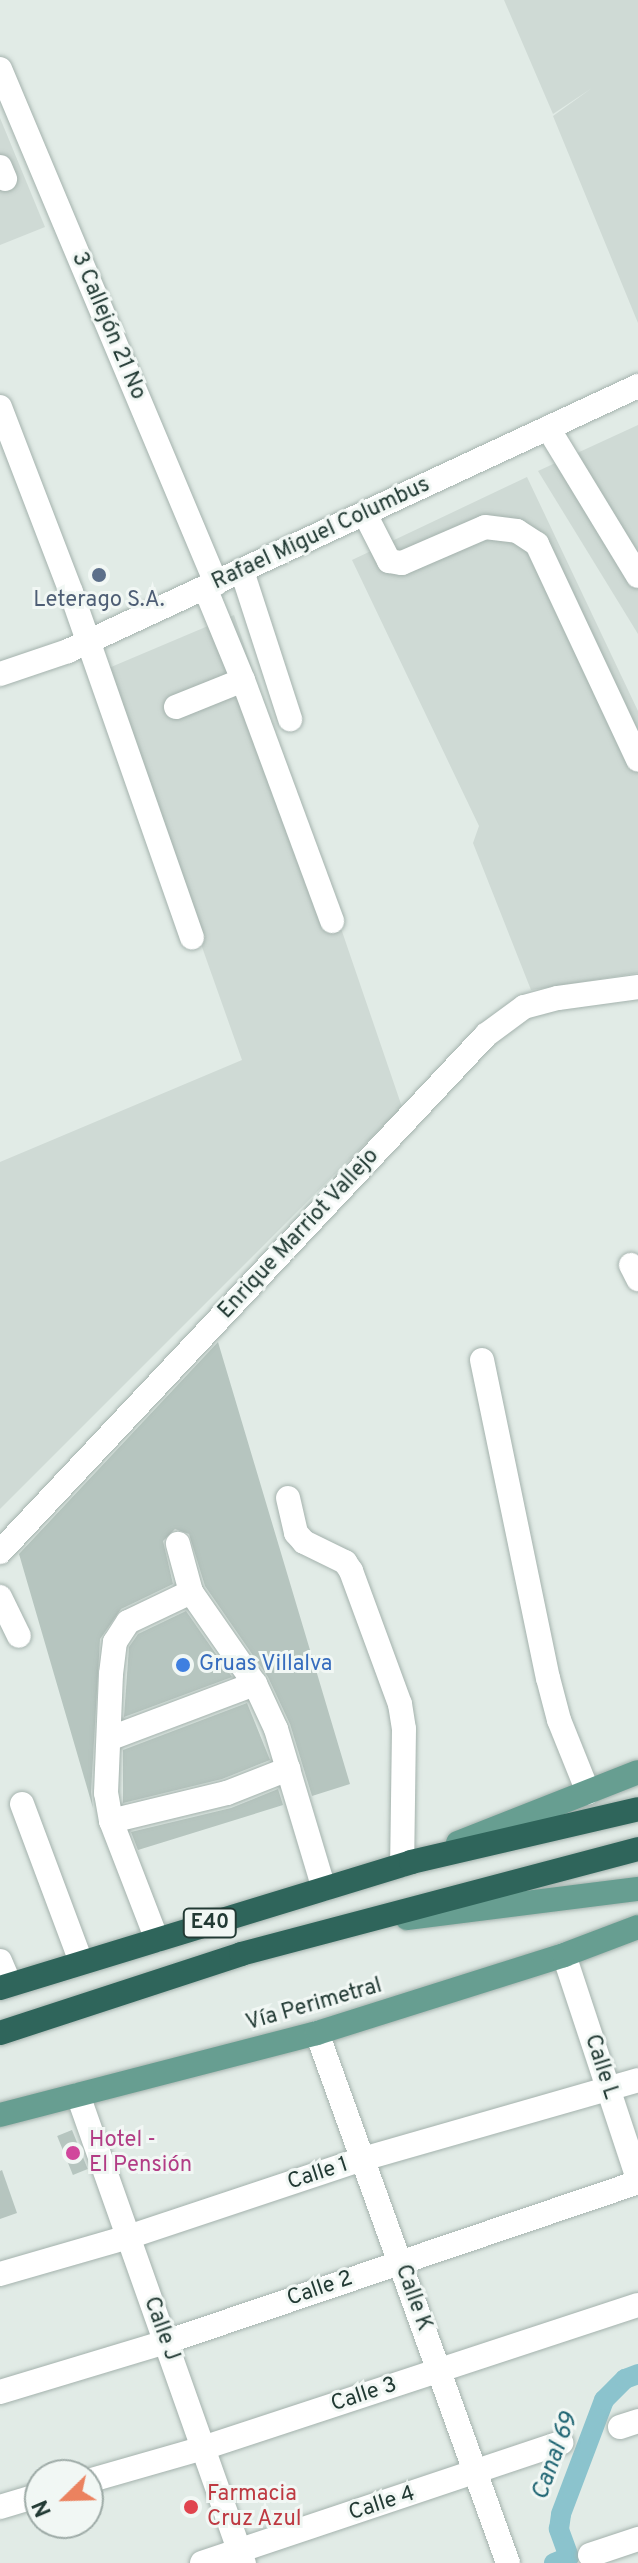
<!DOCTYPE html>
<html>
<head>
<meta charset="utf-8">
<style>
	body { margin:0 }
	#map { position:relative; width:638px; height:2563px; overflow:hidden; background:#e1ebe6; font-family:Overpass,sans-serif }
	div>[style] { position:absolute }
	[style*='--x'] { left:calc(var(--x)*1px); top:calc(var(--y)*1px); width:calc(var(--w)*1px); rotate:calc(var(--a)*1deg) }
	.built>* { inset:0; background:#cfdad5 }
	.canal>* { height:20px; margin:-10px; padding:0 10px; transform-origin:10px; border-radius:10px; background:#8bc3cd }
	.building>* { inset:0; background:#b6c5bf; transform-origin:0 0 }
	.roads { filter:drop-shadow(0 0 2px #a4b2ad) drop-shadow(0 0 2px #a4b2ad) }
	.minor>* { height:24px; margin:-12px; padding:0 12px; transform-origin:12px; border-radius:12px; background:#fff }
	.major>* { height:24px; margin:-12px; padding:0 12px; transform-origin:12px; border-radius:12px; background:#679e91 }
	.highway>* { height:24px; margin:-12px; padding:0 12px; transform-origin:12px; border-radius:12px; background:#2f655b }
	.dots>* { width:22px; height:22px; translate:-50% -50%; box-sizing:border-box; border:4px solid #f1f7f4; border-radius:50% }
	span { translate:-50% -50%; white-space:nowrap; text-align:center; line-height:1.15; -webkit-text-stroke:6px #f1f7f4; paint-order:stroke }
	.shield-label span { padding:2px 6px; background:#f1f7f4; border:2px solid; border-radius:6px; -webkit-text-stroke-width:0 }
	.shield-label { font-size:20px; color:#223a34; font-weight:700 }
	.street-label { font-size:22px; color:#223a34 }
	.service-label { font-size:22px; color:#4e5e75 }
	.shop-label { font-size:22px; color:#366cbe }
	.left { translate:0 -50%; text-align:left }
	.hotel-label { font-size:22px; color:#b23c85 }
	.health-label { font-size:22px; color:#be3a42 }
	.water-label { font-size:24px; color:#1f6573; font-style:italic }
	.north { position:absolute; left:24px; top:2459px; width:80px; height:80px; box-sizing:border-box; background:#f1f7f4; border:2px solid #9eaba7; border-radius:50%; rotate:247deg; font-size:22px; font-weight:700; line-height:32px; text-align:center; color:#223a34 }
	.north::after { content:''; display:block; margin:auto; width:28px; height:36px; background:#eb825f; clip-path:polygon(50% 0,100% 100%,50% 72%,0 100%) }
</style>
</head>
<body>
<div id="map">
	<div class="built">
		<div style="clip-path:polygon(504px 0,638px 0,638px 323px,553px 116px,592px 88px,553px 114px)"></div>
		<div style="clip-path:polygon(0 118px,45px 227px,0 245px)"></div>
		<div style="clip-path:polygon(638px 425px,638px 634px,538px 471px)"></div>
		<div style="clip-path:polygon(527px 477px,638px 711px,638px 973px,531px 990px,473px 843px,479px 826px,352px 560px)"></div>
		<div style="clip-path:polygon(234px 615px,402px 1107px,0 1509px,0 1162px,242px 1060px,104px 670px)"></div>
	</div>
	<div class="canal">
		<div style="--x:554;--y:2563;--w:16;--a:-22"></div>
		<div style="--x:569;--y:2557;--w:30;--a:-110"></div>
		<div style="--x:559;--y:2529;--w:15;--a:-82"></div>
		<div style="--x:561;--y:2514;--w:122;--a:-69.3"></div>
		<div style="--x:604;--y:2400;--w:30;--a:-45"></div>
		<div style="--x:625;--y:2379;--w:14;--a:-21"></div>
	</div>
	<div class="building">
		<div style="clip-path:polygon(218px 1342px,350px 1784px,312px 1796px,290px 1724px,268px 1677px,205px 1586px,189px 1534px,175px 1529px,163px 1541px,173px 1584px,121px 1609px,100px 1639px,91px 1792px,93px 1808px,19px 1554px)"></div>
		<div style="clip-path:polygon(186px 1611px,232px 1677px,124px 1717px,129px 1647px,138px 1634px)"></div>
		<div style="clip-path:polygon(247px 1703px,270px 1760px,222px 1779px,123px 1803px,123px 1750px)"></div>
		<div style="clip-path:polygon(278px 1789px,283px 1805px,138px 1850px,131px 1832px,231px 1808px)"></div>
		<div style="left:72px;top:2130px;width:42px;height:16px;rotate:68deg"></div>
		<div style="clip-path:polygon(2px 2170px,17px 2213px,0 2219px,0 2171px)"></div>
	</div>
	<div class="roads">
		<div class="minor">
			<div style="--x:0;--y:69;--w:558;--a:67.21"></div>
			<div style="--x:0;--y:167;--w:13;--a:67"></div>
			<div style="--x:0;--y:407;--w:198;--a:69"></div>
			<div style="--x:71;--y:592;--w:366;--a:70.7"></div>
			<div style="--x:548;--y:428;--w:173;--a:58.7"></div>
			<div style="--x:365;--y:514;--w:53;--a:62.9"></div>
			<div style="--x:389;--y:561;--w:13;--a:9"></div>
			<div style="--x:402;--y:563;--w:90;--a:-23.4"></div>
			<div style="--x:485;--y:527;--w:32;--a:7"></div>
			<div style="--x:517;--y:531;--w:24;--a:33"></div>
			<div style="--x:537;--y:544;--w:238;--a:64.9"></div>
			<div style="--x:242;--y:571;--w:156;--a:72"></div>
			<div style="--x:0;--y:674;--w:72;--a:-18.7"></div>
			<div style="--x:68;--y:651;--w:629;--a:-24.93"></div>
			<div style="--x:243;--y:680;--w:257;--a:69.7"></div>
			<div style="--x:176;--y:707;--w:72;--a:-21.9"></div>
			<div style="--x:243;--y:680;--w:100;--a:-112.4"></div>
			<div style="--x:631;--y:1265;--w:16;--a:63"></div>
			<div style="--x:482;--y:1360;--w:325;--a:78.3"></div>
			<div style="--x:548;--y:1678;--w:43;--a:75.3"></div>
			<div style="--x:559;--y:1720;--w:78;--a:68.1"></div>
			<div style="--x:288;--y:1498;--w:36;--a:77"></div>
			<div style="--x:296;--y:1533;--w:12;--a:48"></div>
			<div style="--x:304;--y:1542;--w:46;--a:26"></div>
			<div style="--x:345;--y:1562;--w:11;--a:56"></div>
			<div style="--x:351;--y:1571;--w:142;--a:69.8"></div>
			<div style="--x:400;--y:1704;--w:25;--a:81"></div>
			<div style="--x:404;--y:1729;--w:136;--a:90.8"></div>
			<div style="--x:0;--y:1552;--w:710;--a:-46.77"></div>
			<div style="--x:486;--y:1035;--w:47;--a:-36.4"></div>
			<div style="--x:524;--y:1007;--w:35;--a:-15"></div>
			<div style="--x:558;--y:998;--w:81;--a:-7.8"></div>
			<div style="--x:0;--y:1597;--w:43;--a:64"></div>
			<div style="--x:111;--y:1738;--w:154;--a:-20.6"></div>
			<div style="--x:288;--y:1769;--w:125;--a:73.3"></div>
			<div style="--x:22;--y:1804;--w:169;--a:69.5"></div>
			<div style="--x:111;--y:1821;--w:119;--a:-13.6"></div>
			<div style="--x:227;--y:1793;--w:66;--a:-21.5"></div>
			<div style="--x:288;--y:1769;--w:42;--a:-106.7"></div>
			<div style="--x:276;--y:1729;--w:50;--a:-115"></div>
			<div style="--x:255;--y:1684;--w:112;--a:-124.8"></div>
			<div style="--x:191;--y:1592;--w:50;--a:-105.2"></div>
			<div style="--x:157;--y:1940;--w:128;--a:-111.1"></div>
			<div style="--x:111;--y:1821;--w:28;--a:-100"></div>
			<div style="--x:106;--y:1793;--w:119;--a:-87.6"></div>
			<div style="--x:111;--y:1674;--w:32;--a:-83"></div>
			<div style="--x:115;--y:1642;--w:24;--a:-57"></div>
			<div style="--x:128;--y:1622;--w:70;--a:-25.5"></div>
			<div style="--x:564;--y:1955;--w:236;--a:71.7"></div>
			<div style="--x:0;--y:1961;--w:25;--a:67"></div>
			<div style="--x:317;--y:2033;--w:563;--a:70.18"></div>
			<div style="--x:78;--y:2095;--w:497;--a:70.5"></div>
			<div style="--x:0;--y:2274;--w:133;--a:-16.1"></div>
			<div style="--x:128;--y:2237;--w:248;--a:-18.4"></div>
			<div style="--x:363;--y:2159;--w:286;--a:-16"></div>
			<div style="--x:0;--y:2392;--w:173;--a:-16.8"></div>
			<div style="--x:166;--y:2342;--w:498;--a:-18.7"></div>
			<div style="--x:620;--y:2427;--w:19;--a:-18"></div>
			<div style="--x:88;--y:2481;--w:120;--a:-16"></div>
			<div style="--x:203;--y:2448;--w:458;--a:-18.2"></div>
			<div style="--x:0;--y:2507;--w:42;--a:-16.7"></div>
			<div style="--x:590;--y:2555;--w:51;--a:-18.4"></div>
			<div style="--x:202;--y:2563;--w:379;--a:-18.5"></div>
		</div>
		<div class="major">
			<div style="--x:458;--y:1843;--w:193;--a:-21.5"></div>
			<div style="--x:407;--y:1918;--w:233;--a:-7.2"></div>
			<div style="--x:0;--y:2115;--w:327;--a:-14.5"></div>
			<div style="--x:317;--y:2033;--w:259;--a:-17.5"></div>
			<div style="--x:564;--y:1955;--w:79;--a:-20.7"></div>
		</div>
		<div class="highway">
			<div style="--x:0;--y:1988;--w:430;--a:-17"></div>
			<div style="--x:411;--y:1862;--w:233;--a:-13.1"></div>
			<div style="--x:0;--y:2033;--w:254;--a:-18.1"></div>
			<div style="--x:241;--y:1954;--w:411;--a:-14.8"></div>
		</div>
	</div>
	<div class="dots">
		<div style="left:99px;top:575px;background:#5c6f8a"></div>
		<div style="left:183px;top:1665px;background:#3f7fe0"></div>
		<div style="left:73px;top:2153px;background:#d1479c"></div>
		<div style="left:191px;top:2507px;background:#e0444e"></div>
	</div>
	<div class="shield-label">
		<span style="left:210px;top:1923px">E40</span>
	</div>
	<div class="street-label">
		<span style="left:108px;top:326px;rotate:67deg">3 Callejón 21 No</span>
		<span style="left:321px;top:534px;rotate:-25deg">Rafael Miguel Columbus</span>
		<span style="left:299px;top:1234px;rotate:-47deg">Enrique Marriot Vallejo</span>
		<span style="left:314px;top:2005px;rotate:-16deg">Vía Perimetral</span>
		<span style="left:601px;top:2067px;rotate:72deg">Calle L</span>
		<span style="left:318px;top:2174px;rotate:-18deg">Calle 1</span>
		<span style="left:320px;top:2289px;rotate:-19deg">Calle 2</span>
		<span style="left:413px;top:2298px;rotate:70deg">Calle K</span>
		<span style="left:161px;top:2329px;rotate:70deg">Calle J</span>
		<span style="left:364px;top:2395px;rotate:-18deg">Calle 3</span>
		<span style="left:382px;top:2504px;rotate:-18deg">Calle 4</span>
	</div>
	<div class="service-label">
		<span style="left:99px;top:601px">Leterago S.A.</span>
	</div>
	<div class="shop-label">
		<span class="left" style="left:199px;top:1665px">Gruas Villalva</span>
	</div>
	<div class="hotel-label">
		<span class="left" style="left:89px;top:2153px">Hotel -<br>El Pensión</span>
	</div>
	<div class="health-label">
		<span class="left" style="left:207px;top:2507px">Farmacia<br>Cruz Azul</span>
	</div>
	<div class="water-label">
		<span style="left:556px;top:2457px;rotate:-70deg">Canal 69</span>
	</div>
	<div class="north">N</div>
</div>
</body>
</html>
